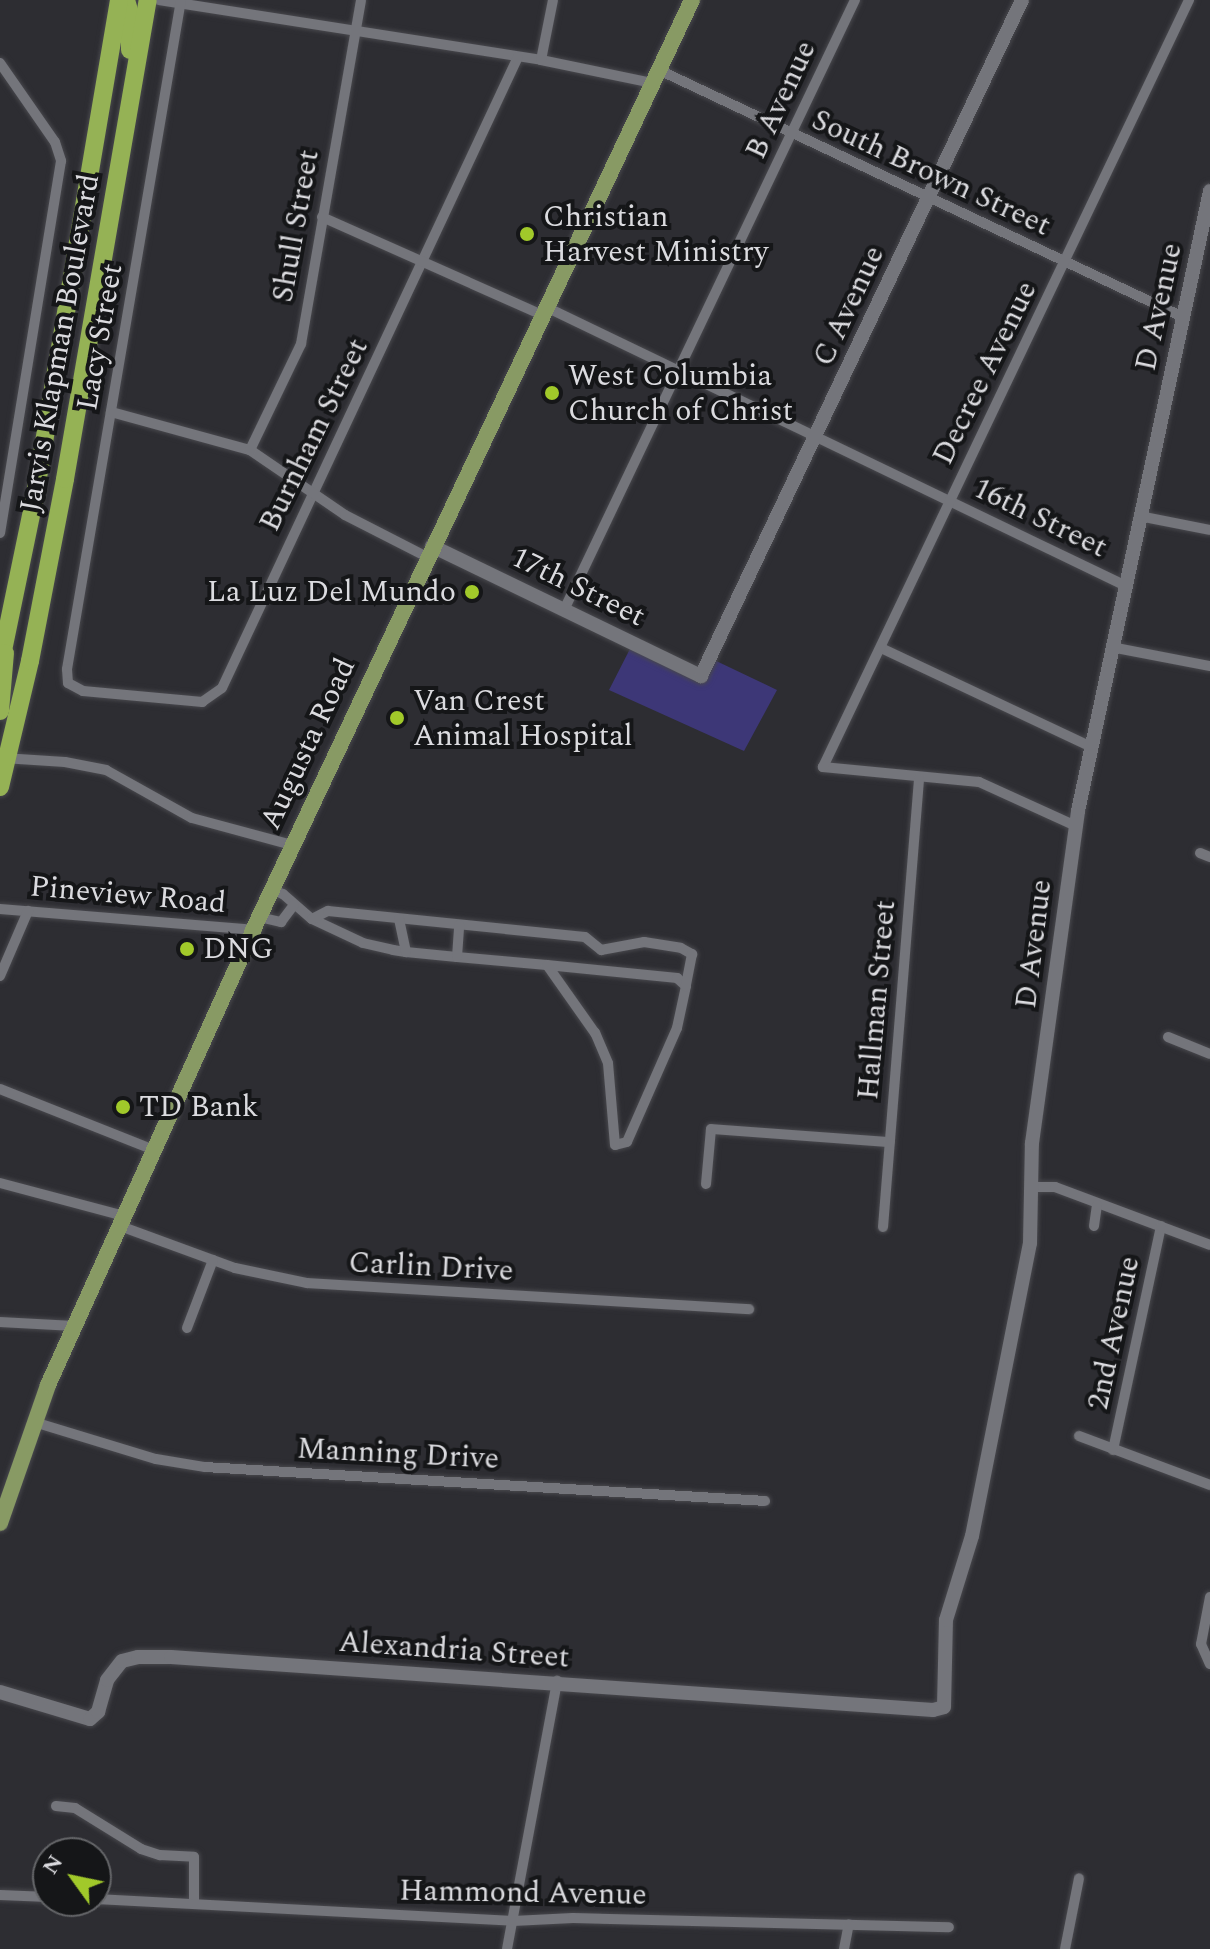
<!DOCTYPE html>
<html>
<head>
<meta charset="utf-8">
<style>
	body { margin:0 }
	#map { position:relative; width:1210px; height:1949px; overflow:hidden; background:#2d2d32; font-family:Spectral,serif }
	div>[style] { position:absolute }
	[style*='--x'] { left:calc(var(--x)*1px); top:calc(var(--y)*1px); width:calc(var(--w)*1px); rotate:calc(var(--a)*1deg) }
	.green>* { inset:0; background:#3d3777 }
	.roads { filter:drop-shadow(0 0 2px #48484d) drop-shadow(0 0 2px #48484d) }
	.street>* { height:10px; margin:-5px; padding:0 5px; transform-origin:5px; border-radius:5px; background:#74757b }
	.secondary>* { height:14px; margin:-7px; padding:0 7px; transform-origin:7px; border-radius:7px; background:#74757b }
	.primary>* { height:16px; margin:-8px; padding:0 8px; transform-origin:8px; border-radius:8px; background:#889a64 }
	.highway>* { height:18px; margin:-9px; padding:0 9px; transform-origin:9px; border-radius:9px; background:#95b255 }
	.dots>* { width:22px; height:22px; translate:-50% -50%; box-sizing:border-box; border:4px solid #151618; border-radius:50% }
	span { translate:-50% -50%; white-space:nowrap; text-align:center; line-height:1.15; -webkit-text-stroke:8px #151618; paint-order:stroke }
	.street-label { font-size:30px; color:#dbdbdf }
	.poi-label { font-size:30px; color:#dbdbdf }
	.left { translate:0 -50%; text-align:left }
	.right { translate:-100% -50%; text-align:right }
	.north { position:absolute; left:32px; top:1837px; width:80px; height:80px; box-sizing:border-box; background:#151618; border:2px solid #646568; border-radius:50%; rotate:303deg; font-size:22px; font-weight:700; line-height:32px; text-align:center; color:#dbdbdf }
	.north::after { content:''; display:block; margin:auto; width:28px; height:36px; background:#a1c92a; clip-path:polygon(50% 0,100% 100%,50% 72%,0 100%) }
</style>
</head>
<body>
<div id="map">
	<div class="green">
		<div style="clip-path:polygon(633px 643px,701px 676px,710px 658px,777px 690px,744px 751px,609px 690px)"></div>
	</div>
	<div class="roads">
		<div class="street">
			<div style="--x:159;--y:0;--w:387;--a:8.9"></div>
			<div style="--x:541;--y:60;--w:113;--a:11.7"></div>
			<div style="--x:181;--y:0;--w:679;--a:99.67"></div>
			<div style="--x:67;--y:669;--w:14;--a:86"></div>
			<div style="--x:68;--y:683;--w:17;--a:28"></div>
			<div style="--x:83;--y:691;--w:120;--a:5.3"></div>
			<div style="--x:202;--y:702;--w:24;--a:-35"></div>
			<div style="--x:222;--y:688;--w:697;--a:-64.87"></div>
			<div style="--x:541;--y:60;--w:61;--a:-78.7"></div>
			<div style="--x:0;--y:63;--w:96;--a:55.2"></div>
			<div style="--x:55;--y:142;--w:20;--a:72"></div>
			<div style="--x:61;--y:161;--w:377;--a:99.3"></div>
			<div style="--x:659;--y:70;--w:579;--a:25.24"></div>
			<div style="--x:322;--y:217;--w:241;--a:24"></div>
			<div style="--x:546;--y:307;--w:641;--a:25.69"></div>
			<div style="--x:111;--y:412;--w:144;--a:15.3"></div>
			<div style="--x:250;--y:450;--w:115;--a:34.4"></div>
			<div style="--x:345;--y:515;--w:92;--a:27.1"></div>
			<div style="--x:250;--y:450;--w:118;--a:-64.3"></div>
			<div style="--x:301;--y:344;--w:349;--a:-80.1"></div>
			<div style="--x:1139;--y:516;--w:72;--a:11.2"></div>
			<div style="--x:564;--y:610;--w:676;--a:-64.5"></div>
			<div style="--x:1111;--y:647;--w:101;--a:10.9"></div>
			<div style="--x:881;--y:648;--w:232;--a:25.2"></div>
			<div style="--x:3;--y:758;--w:62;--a:3.7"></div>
			<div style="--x:65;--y:762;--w:42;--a:11"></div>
			<div style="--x:106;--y:770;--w:98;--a:29.2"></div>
			<div style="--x:192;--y:818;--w:104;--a:15.1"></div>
			<div style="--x:1076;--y:826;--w:107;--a:-155.6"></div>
			<div style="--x:979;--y:782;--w:157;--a:-174.5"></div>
			<div style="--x:823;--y:767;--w:850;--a:-64.49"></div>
			<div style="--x:1200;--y:853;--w:11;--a:22"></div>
			<div style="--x:271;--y:889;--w:13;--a:23"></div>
			<div style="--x:283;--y:894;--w:38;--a:41"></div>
			<div style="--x:312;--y:919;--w:56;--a:25.2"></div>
			<div style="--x:363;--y:943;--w:31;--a:13"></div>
			<div style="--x:393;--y:950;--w:13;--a:9"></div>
			<div style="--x:406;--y:952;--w:51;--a:5.6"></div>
			<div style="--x:457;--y:957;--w:90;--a:5.1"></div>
			<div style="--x:547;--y:965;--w:131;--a:5.7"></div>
			<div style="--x:677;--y:978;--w:12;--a:42"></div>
			<div style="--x:686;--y:986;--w:43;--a:102.1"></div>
			<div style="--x:677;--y:1028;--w:124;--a:113.7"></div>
			<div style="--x:627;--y:1142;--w:12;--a:166"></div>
			<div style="--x:615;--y:1145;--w:82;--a:-94.9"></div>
			<div style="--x:608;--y:1063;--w:33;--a:-113"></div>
			<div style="--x:595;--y:1033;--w:83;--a:-125.2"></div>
			<div style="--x:0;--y:909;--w:254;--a:4.7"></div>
			<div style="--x:259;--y:917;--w:23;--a:13"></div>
			<div style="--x:281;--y:922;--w:21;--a:-53"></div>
			<div style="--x:312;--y:919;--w:18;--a:-27"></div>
			<div style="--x:328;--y:911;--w:258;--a:5.8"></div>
			<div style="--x:585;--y:937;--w:21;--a:39"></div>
			<div style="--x:601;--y:950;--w:44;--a:-10.5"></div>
			<div style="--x:644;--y:942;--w:37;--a:9"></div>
			<div style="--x:681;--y:948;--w:13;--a:29"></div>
			<div style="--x:692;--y:954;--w:33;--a:101"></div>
			<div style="--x:399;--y:919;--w:34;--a:78"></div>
			<div style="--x:457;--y:957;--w:32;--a:-86"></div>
			<div style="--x:0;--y:976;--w:71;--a:-66.7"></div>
			<div style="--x:1168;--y:1037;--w:45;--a:22"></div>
			<div style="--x:0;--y:1089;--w:166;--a:21.6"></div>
			<div style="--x:0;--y:1183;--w:128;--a:14.9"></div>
			<div style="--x:706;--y:1184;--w:55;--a:-84.8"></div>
			<div style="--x:711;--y:1129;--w:179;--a:4.2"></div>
			<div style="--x:1034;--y:1187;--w:21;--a:0"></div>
			<div style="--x:1055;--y:1187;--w:165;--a:20.5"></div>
			<div style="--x:120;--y:1226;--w:122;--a:20.1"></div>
			<div style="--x:235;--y:1268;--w:74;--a:11.8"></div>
			<div style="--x:307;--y:1283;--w:443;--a:3.4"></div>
			<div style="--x:1094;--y:1226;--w:21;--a:-82"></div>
			<div style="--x:883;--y:1227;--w:450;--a:-85.4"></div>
			<div style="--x:0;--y:1322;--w:74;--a:3.1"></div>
			<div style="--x:187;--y:1328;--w:73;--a:-69.1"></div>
			<div style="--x:34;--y:1422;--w:127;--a:16.9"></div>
			<div style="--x:156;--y:1459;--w:50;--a:9.3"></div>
			<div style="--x:205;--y:1467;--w:561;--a:3.47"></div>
			<div style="--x:1079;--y:1436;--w:140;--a:20.5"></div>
			<div style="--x:1113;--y:1450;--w:229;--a:-77.9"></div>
			<div style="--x:1210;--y:1597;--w:48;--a:100.8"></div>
			<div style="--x:1201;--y:1644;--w:22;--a:66"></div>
			<div style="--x:56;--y:1806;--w:19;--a:6"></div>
			<div style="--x:75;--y:1808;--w:78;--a:31.8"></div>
			<div style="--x:141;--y:1849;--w:20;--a:18"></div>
			<div style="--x:160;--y:1855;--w:34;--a:3"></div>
			<div style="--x:194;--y:1857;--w:47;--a:90"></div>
			<div style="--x:0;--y:1895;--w:48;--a:2.4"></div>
			<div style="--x:96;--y:1899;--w:418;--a:3"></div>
			<div style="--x:513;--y:1921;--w:60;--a:-2.9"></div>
			<div style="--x:573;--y:1918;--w:376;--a:1.4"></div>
			<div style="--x:507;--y:1949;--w:273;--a:-79.4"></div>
			<div style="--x:844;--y:1949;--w:25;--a:-79"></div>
			<div style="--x:1065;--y:1949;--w:72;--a:-78.8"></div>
		</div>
		<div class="secondary">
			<div style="--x:432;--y:546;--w:299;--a:25.8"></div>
			<div style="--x:701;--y:676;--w:748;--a:-64.6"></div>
			<div style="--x:0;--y:1692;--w:94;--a:16.7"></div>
			<div style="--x:90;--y:1719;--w:11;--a:-41"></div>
			<div style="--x:98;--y:1712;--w:33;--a:-74"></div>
			<div style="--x:107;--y:1680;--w:24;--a:-52"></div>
			<div style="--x:122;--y:1661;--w:16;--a:-14"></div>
			<div style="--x:138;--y:1657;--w:33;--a:0"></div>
			<div style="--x:171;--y:1657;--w:764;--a:3.98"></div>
			<div style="--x:933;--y:1710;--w:11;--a:-15"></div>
			<div style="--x:944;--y:1707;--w:87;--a:-88.7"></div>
			<div style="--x:946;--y:1620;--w:88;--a:-72.8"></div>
			<div style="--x:972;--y:1536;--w:299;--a:-78.8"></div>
			<div style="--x:1030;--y:1243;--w:100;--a:-88.9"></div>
			<div style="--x:1032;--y:1143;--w:335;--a:-82.1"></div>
			<div style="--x:1078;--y:811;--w:634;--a:-77.98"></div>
		</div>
		<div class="primary">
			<div style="--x:0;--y:1523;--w:146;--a:-70.8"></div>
			<div style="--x:48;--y:1385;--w:499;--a:-65.7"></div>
			<div style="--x:253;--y:930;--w:1028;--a:-64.73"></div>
		</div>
		<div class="highway">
			<div style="--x:126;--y:0;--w:15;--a:74"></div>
			<div style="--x:130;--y:14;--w:36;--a:90"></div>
			<div style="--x:0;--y:665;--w:167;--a:-78.3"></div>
			<div style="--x:34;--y:501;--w:508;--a:-80.37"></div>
			<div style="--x:0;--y:711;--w:58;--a:-85.1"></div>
			<div style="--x:0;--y:787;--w:130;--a:-76.6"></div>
			<div style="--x:30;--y:661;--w:185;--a:-79.1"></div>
			<div style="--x:65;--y:479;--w:486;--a:-80.2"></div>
		</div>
	</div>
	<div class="dots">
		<div style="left:527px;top:234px;background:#a1c92a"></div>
		<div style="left:552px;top:393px;background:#a1c92a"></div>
		<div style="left:472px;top:592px;background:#a1c92a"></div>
		<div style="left:397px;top:718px;background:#a1c92a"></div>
		<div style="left:187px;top:949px;background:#a1c92a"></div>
		<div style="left:123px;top:1107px;background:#a1c92a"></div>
	</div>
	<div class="street-label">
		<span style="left:781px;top:100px;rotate:-65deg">B Avenue</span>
		<span style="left:931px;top:173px;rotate:25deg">South Brown Street</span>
		<span style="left:296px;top:226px;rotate:-80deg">Shull Street</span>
		<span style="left:849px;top:306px;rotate:-65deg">C Avenue</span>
		<span style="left:1159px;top:307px;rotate:-78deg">D Avenue</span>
		<span style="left:100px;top:337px;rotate:-80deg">Lacy Street</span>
		<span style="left:60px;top:343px;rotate:-80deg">Jarvis Klapman Boulevard</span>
		<span style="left:985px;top:373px;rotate:-64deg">Decree Avenue</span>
		<span style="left:314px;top:435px;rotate:-64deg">Burnham Street</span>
		<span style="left:1040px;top:518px;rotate:26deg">16th Street</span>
		<span style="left:578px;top:587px;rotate:26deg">17th Street</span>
		<span style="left:308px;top:744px;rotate:-65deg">Augusta Road</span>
		<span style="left:128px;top:895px;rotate:5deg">Pineview Road</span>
		<span style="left:1034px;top:944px;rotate:-83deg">D Avenue</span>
		<span style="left:877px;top:1000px;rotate:-85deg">Hallman Street</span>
		<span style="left:431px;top:1267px;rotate:3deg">Carlin Drive</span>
		<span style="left:1114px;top:1333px;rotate:-78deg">2nd Avenue</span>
		<span style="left:398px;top:1454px;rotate:3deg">Manning Drive</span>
		<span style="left:454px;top:1650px;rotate:4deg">Alexandria Street</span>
		<span style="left:523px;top:1893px;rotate:1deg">Hammond Avenue</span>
	</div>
	<div class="poi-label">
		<span class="left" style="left:543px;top:234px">Christian<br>Harvest Ministry</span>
		<span class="left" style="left:568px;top:393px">West Columbia<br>Church of Christ</span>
		<span class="right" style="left:456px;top:592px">La Luz Del Mundo</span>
		<span class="left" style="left:413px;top:718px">Van Crest<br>Animal Hospital</span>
		<span class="left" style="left:203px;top:949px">DNG</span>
		<span class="left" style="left:139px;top:1107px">TD Bank</span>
	</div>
	<div class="north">N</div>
</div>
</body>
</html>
